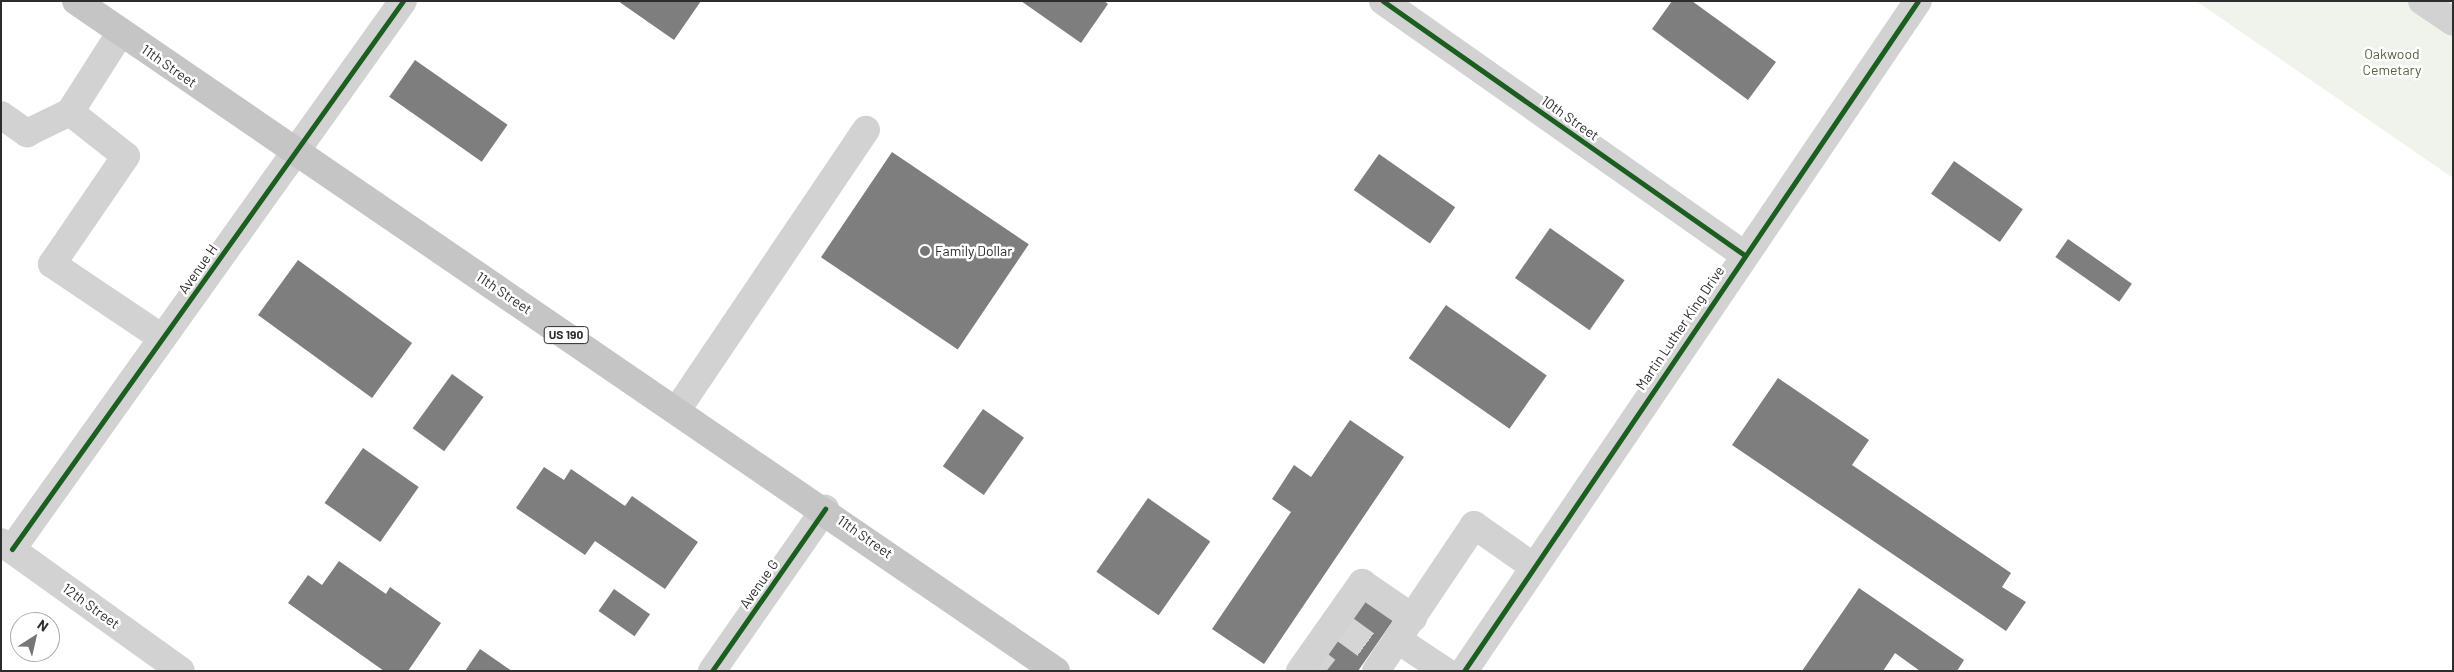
<!DOCTYPE html>
<html>
<head>
<meta charset="utf-8">
<style>
	body { margin:0 }
	#map { position:relative; width:2454px; height:672px; overflow:hidden; background:#fff; font-family:Barlow,sans-serif }
	div>[style] { position:absolute }
	[style*='--x'] { left:calc(var(--x)*1px); top:calc(var(--y)*1px); width:calc(var(--w)*1px); rotate:calc(var(--a)*1deg) }
	.green>* { inset:0; background:#f0f3eb }
	.building>* { inset:0; background:#7e7e7e; transform-origin:0 0 }
	.minor-tunnel>* { height:28px; margin-top:-14px; transform-origin:0; background:repeating-linear-gradient(90deg,#d5d5d5 0 28px,transparent 0 42px) }
	.minor>* { height:28px; margin:-14px; padding:0 14px; transform-origin:14px; border-radius:14px; background:#d2d2d2 }
	.major>* { height:28px; margin:-14px; padding:0 14px; transform-origin:14px; border-radius:14px; background:#c5c5c5 }
	.cycleway>* { height:5px; margin:-2.5px; padding:0 2.5px; transform-origin:2.5px; border-radius:2.5px; background:#1b5e20 }
	.dots>* { width:14px; height:14px; translate:-50% -50%; box-sizing:border-box; border:2px solid #fff; border-radius:50% }
	span { translate:-50% -50%; white-space:nowrap; text-align:center; line-height:1.15; -webkit-text-stroke:5px #fff; paint-order:stroke }
	.shield-label span { padding:1px 4px; background:#fff; border:1px solid; border-radius:4px; -webkit-text-stroke-width:0 }
	.shield-label { font-size:12px; color:#2d2d2d; font-weight:700 }
	.park-label { font-size:14px; color:#53653e }
	.street-label { font-size:14px; color:#2d2d2d }
	.poi-label { font-size:14px; color:#2d2d2d }
	.left { translate:0 -50%; text-align:left }
	.frame { position:absolute; inset:0; border:2px solid #2d2d2d; pointer-events:none }
	.north { position:absolute; left:10px; top:612px; width:50px; height:50px; box-sizing:border-box; background:#fff; border:1px solid #ababab; border-radius:50%; rotate:35deg; font-size:14px; font-weight:700; line-height:20px; text-align:center; color:#2d2d2d }
	.north::after { content:''; display:block; margin:auto; width:18px; height:22px; background:#767676; clip-path:polygon(50% 0,100% 100%,50% 72%,0 100%) }
</style>
</head>
<body>
<div id="map">
	<div class="green">
		<div style="clip-path:polygon(2196px 1px,2453px 1px,2453px 178px)"></div>
	</div>
	<div class="building">
		<div style="clip-path:polygon(618px 1px,701px 1px,674px 40px)"></div>
		<div style="clip-path:polygon(1021px 1px,1104px 1px,1108px 4px,1081px 43px)"></div>
		<div style="clip-path:polygon(1672px 1px,1692px 1px,1776px 62px,1748px 100px,1652px 29px)"></div>
		<div style="left:415px;top:60px;width:113px;height:45px;rotate:35deg"></div>
		<div style="left:892px;top:152px;width:165px;height:127px;rotate:34deg"></div>
		<div style="left:1379px;top:154px;width:93px;height:44px;rotate:35deg"></div>
		<div style="left:1954px;top:161px;width:84px;height:40px;rotate:35deg"></div>
		<div style="left:1550px;top:228px;width:91px;height:61px;rotate:35deg"></div>
		<div style="left:2068px;top:239px;width:78px;height:22px;rotate:35deg"></div>
		<div style="left:298px;top:260px;width:141px;height:68px;rotate:36deg"></div>
		<div style="left:1446px;top:305px;width:123px;height:65px;rotate:35deg"></div>
		<div style="left:452px;top:374px;width:39px;height:67px;rotate:36deg"></div>
		<div style="clip-path:polygon(1778px 378px,1869px 440px,1852px 465px,2011px 573px,2002px 587px,2026px 602px,2006px 631px,1732px 445px)"></div>
		<div style="left:983px;top:409px;width:50px;height:70px;rotate:35deg"></div>
		<div style="clip-path:polygon(1350px 420px,1404px 457px,1264px 664px,1212px 629px,1291px 512px,1272px 499px,1294px 465px,1311px 477px)"></div>
		<div style="left:363px;top:448px;width:68px;height:67px;rotate:35deg"></div>
		<div style="clip-path:polygon(544px 467px,564px 480px,571px 469px,625px 506px,632px 496px,698px 542px,665px 589px,595px 541px,585px 555px,516px 508px)"></div>
		<div style="left:1148px;top:498px;width:76px;height:90px;rotate:35deg"></div>
		<div style="clip-path:polygon(339px 561px,386px 594px,390px 587px,441px 623px,408px 671px,384px 671px,288px 603px,308px 575px,322px 585px)"></div>
		<div style="clip-path:polygon(1859px 588px,1964px 660px,1957px 671px,1920px 671px,1895px 653px,1883px 671px,1802px 671px)"></div>
		<div style="left:614px;top:589px;width:44px;height:27px;rotate:35deg"></div>
		<div style="clip-path:polygon(1363px 598px,1394px 619px,1358px 671px,1313px 671px)"></div>
		<div style="clip-path:polygon(480px 649px,512px 671px,465px 671px)"></div>
	</div>
	<div class="minor-tunnel">
		<div style="--x:1343;--y:628;--w:37;--a:36"></div>
		<div style="--x:1318;--y:664;--w:11;--a:38"></div>
	</div>
	<div class="minor">
		<div style="--x:1383;--y:1;--w:440;--a:35.1"></div>
		<div style="--x:2422;--y:1;--w:37;--a:34"></div>
		<div style="--x:121;--y:32;--w:95;--a:122.5"></div>
		<div style="--x:70;--y:112;--w:71;--a:38.2"></div>
		<div style="--x:126;--y:156;--w:131;--a:124.4"></div>
		<div style="--x:52;--y:264;--w:133;--a:33.9"></div>
		<div style="--x:1;--y:115;--w:32;--a:35"></div>
		<div style="--x:27;--y:133;--w:48;--a:-26"></div>
		<div style="--x:677;--y:410;--w:338;--a:-56"></div>
		<div style="--x:1;--y:542;--w:221;--a:35.6"></div>
		<div style="--x:12;--y:549;--w:673;--a:-54.49"></div>
		<div style="--x:1398;--y:640;--w:56;--a:33.4"></div>
		<div style="--x:712;--y:671;--w:198;--a:-55.1"></div>
		<div style="--x:1300;--y:671;--w:108;--a:-54.8"></div>
		<div style="--x:1362;--y:583;--w:62;--a:34.5"></div>
		<div style="--x:1376;--y:671;--w:176;--a:-56.1"></div>
		<div style="--x:1474;--y:525;--w:73;--a:35"></div>
		<div style="--x:1464;--y:671;--w:809;--a:-55.88"></div>
	</div>
	<div class="major">
		<div style="--x:76;--y:1;--w:1187;--a:34.36"></div>
	</div>
	<div class="cycleway">
		<div style="--x:1383;--y:1;--w:440;--a:35.1"></div>
		<div style="--x:12;--y:549;--w:673;--a:-54.49"></div>
		<div style="--x:712;--y:671;--w:198;--a:-55.1"></div>
		<div style="--x:1464;--y:671;--w:809;--a:-55.88"></div>
	</div>
	<div class="dots">
		<div style="left:925px;top:251px;background:#767676"></div>
	</div>
	<div class="shield-label">
		<span style="left:566px;top:335px">US 190</span>
	</div>
	<div class="park-label">
		<span style="left:2392px;top:62px">Oakwood<br>Cemetary</span>
	</div>
	<div class="street-label">
		<span style="left:169px;top:66px;rotate:35deg">11th Street</span>
		<span style="left:1570px;top:118px;rotate:35deg">10th Street</span>
		<span style="left:198px;top:269px;rotate:-55deg">Avenue H</span>
		<span style="left:504px;top:293px;rotate:34deg">11th Street</span>
		<span style="left:1680px;top:328px;rotate:-56deg">Martin Luther King Drive</span>
		<span style="left:865px;top:537px;rotate:35deg">11th Street</span>
		<span style="left:759px;top:584px;rotate:-55deg">Avenue G</span>
		<span style="left:91px;top:606px;rotate:36deg">12th Street</span>
	</div>
	<div class="poi-label">
		<span class="left" style="left:935px;top:251px">Family Dollar</span>
	</div>
	<div class="frame"></div>
	<div class="north">N</div>
</div>
</body>
</html>
